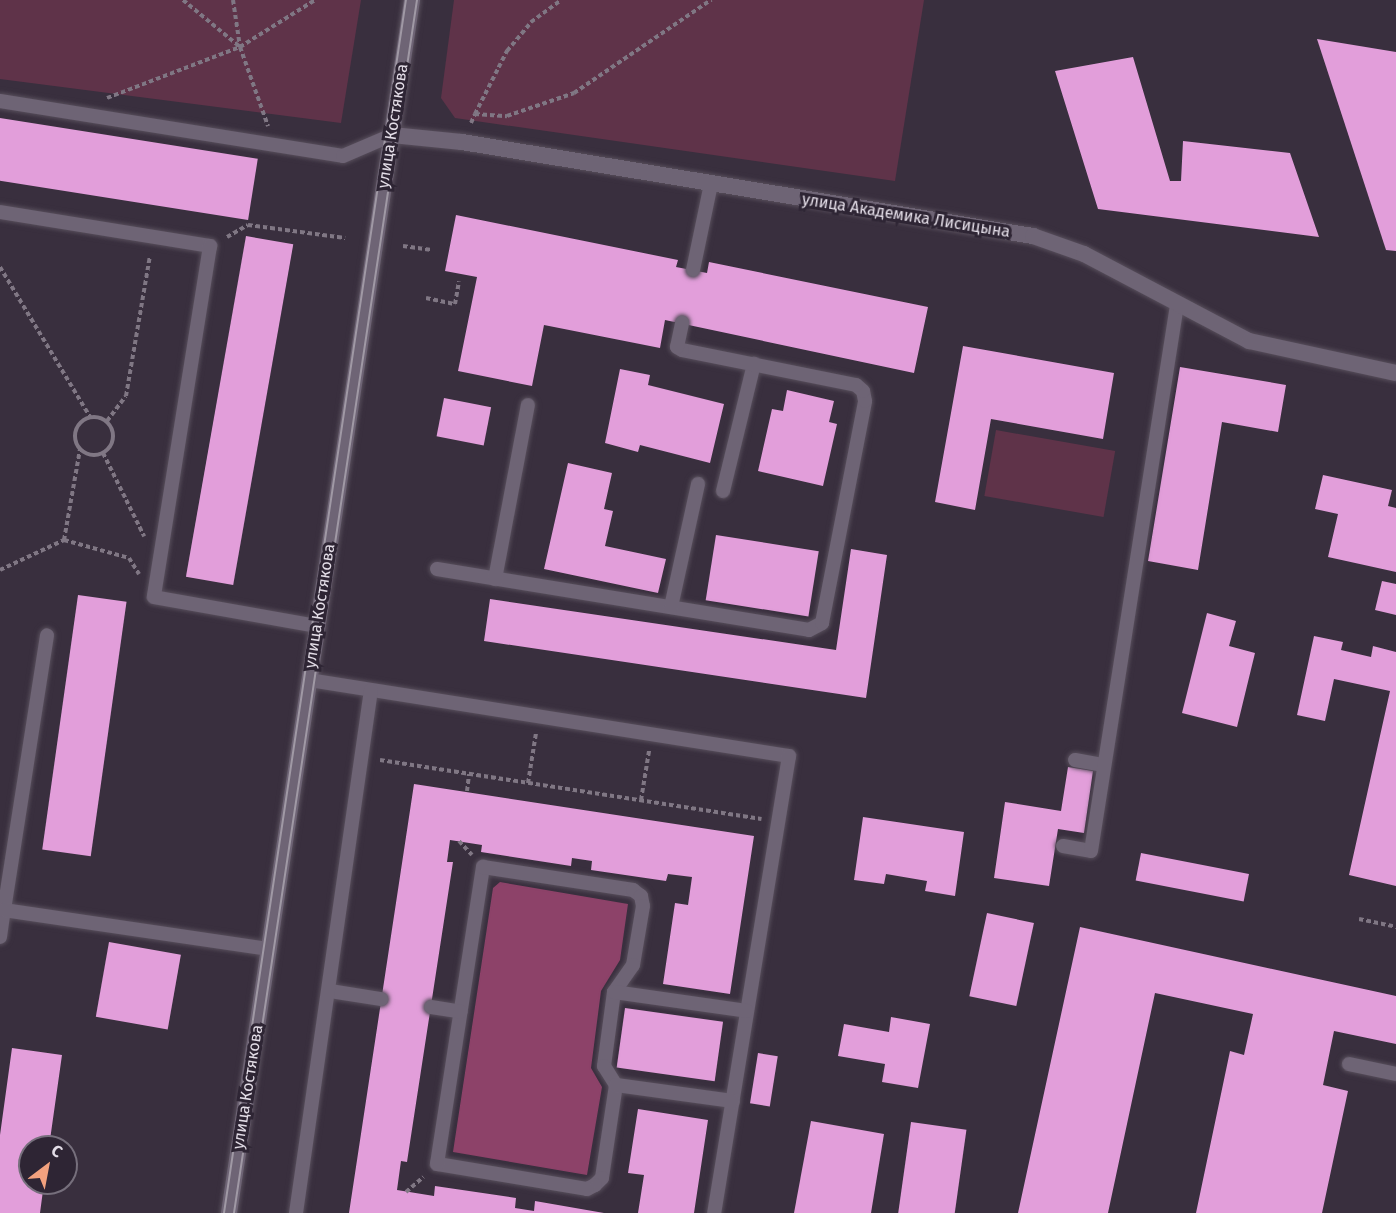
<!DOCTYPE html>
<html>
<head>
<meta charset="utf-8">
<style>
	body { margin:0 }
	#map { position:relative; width:1396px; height:1213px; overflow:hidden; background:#392f3e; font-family:"Fira Sans",sans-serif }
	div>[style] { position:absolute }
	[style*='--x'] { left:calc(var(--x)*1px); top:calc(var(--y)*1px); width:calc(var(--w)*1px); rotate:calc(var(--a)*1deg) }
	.green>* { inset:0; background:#5f3349; transform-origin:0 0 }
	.forest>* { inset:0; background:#8d4269 }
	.building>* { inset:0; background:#e29eda; transform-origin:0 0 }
	.path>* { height:4px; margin-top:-2px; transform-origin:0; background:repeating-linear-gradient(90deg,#807784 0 4.5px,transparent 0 7.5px) }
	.path>.ring { margin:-2px; padding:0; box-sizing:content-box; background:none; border:4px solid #807784; border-radius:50% }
	.roads { filter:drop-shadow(0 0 2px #574e5b) drop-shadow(0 0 2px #574e5b) }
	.service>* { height:14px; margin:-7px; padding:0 7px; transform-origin:7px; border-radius:7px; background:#6e6475 }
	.minor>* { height:16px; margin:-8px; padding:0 8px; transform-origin:8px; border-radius:8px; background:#6e6475 }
	.tertiary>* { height:16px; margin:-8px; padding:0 8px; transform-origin:8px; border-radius:8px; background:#6e6475 }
	.tram>* { height:1.5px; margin:-0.75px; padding:0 0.75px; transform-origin:0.75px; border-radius:0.75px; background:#a099a5 }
	span { translate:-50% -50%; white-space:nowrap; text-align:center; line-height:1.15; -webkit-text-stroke:6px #2e2534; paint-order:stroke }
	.street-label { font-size:16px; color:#e3dde7 }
	.north { position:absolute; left:18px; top:1135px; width:60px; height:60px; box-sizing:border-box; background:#2e2534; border:2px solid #766f7c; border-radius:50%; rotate:32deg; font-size:16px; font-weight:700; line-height:24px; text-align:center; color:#e3dde7 }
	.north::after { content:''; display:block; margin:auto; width:21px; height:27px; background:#f2a17e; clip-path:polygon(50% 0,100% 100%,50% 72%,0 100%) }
</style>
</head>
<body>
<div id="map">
	<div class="green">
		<div style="clip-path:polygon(0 0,361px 0,341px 123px,0 79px)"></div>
		<div style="clip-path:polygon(454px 0,924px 0,895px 181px,455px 118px,441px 98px)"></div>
		<div style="left:996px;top:430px;width:121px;height:67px;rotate:10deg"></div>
	</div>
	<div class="forest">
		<div style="clip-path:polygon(500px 882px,628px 904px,620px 960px,601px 991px,591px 1068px,602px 1087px,587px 1175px,453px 1152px,493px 888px)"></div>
	</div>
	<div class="building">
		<div style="clip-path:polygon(1317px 39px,1396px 52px,1396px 251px,1386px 250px)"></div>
		<div style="clip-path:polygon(1133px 57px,1170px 181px,1181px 181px,1183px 141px,1290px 153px,1319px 237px,1098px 209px,1055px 71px)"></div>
		<div style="left:0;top:118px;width:261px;height:62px;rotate:9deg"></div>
		<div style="clip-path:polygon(456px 215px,678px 260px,676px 267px,707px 273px,709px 262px,928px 307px,914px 373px,665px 320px,660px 348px,544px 325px,532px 386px,458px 371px,477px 277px,445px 271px)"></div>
		<div style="left:246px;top:236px;width:48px;height:346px;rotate:10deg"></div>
		<div style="clip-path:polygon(963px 346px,1114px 373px,1103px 439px,991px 419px,975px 510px,935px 502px)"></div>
		<div style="clip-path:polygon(1180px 367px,1286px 385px,1278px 432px,1222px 422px,1198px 570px,1148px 561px)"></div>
		<div style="clip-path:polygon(620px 369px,650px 375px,648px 385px,724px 404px,710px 463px,640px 445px,638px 452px,605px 443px)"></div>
		<div style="clip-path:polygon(787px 390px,834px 401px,829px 422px,837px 424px,823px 486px,758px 471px,772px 409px,783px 411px)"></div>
		<div style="left:444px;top:398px;width:48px;height:39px;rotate:11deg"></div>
		<div style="clip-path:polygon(568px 463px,612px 473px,604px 509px,613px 511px,605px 546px,666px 559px,658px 593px,544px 569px)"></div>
		<div style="clip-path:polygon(1323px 475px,1392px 490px,1388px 506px,1396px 508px,1396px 572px,1328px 557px,1338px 514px,1315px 509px)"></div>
		<div style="left:716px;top:535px;width:104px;height:66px;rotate:9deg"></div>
		<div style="clip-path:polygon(851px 549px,887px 555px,866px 698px,484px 641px,490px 599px,836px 650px)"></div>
		<div style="clip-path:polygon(1382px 581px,1396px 584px,1396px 615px,1375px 610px)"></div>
		<div style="left:78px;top:595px;width:49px;height:257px;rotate:8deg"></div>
		<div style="clip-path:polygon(1207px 613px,1236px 621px,1229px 646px,1255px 653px,1237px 727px,1182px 713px)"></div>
		<div style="clip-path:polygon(1314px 636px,1343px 642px,1341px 650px,1371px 657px,1373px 646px,1396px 652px,1396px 886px,1349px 875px,1390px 691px,1334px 679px,1325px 721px,1297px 715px)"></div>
		<div style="clip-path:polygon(1068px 767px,1093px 771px,1084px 833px,1058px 829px,1049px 886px,994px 878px,1005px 802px,1061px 811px)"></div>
		<div style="clip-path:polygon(414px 784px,754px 836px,730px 994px,663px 984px,675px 903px,688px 905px,692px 877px,668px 874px,666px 881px,591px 870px,592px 861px,572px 858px,571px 866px,481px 852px,482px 845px,450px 840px,447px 862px,453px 862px,407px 1162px,401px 1161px,397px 1190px,434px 1196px,435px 1186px,516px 1198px,515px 1208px,534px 1211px,535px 1201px,604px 1213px,349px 1213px)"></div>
		<div style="clip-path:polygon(863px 817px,964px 832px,955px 896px,925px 891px,927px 881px,886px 874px,884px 884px,854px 880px)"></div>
		<div style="left:1141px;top:853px;width:110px;height:28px;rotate:11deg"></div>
		<div style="left:987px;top:913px;width:48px;height:85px;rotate:12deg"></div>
		<div style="clip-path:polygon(1080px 927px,1396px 996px,1396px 1044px,1334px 1031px,1323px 1085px,1348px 1091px,1322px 1213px,1196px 1213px,1230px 1051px,1244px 1055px,1253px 1014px,1155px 993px,1108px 1213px,1018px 1213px)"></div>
		<div style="left:109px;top:942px;width:73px;height:76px;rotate:10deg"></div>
		<div style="left:625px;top:1008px;width:99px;height:60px;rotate:8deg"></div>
		<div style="clip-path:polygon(891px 1017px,930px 1024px,918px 1088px,882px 1082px,885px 1064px,838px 1056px,844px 1024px,889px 1032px)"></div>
		<div style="clip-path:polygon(12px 1048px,62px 1055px,49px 1147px,30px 1147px,30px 1183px,44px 1183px,40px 1213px,0 1213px,0 1135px)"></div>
		<div style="left:758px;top:1053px;width:20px;height:51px;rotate:9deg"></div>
		<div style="clip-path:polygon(638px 1109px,708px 1120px,694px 1213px,638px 1213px,644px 1175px,628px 1173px)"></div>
		<div style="clip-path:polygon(811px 1121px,884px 1134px,871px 1213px,794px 1213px)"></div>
		<div style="left:911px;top:1122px;width:56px;height:92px;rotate:8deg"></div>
	</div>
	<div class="path">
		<div style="--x:183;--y:0;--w:74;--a:39.5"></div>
		<div style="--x:233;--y:0;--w:48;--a:81.5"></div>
		<div style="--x:240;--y:47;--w:84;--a:70.5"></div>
		<div style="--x:107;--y:98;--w:142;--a:-21"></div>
		<div style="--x:240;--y:47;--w:89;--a:-32.1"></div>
		<div style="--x:475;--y:114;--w:71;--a:-63.1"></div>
		<div style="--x:507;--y:51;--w:38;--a:-50"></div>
		<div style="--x:531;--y:22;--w:37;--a:-36"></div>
		<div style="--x:471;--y:123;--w:10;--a:-66"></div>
		<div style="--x:475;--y:114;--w:32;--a:4"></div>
		<div style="--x:507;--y:116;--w:71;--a:-18.9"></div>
		<div style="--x:574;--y:93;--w:166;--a:-34.2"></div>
		<div style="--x:227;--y:237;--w:24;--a:-30"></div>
		<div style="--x:248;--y:225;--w:98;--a:7.6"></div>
		<div style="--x:403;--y:246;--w:29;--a:8"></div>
		<div style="--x:0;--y:267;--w:175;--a:59"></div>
		<div style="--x:426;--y:298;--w:30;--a:12"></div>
		<div style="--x:455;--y:304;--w:23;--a:-80"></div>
		<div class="ring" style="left:75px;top:417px;width:34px;height:34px"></div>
		<div style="--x:107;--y:421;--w:31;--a:-53"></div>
		<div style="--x:126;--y:396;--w:142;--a:-80.3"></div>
		<div style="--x:103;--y:453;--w:93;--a:63.7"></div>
		<div style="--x:64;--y:540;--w:92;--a:-80"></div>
		<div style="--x:0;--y:570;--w:71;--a:-25.1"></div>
		<div style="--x:64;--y:540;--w:67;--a:15.5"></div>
		<div style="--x:129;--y:558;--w:19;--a:58"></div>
		<div style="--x:380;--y:760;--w:386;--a:8.8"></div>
		<div style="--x:528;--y:783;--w:51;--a:-80.9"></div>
		<div style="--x:467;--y:791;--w:17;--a:-83"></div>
		<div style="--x:641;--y:800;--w:50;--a:-80.7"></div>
		<div style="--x:459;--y:841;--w:19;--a:47"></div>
		<div style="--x:1359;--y:919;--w:38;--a:12"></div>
		<div style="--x:406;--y:1192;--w:23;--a:-41"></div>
	</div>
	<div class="roads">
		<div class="service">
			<div style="--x:0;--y:101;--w:347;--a:9.1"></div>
			<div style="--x:343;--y:156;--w:53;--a:-23.2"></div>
			<div style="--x:0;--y:212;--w:213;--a:9.2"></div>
			<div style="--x:210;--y:246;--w:355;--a:99.1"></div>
			<div style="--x:154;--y:597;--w:166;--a:10.1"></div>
			<div style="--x:693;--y:270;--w:88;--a:-78.2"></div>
			<div style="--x:723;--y:491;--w:131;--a:-76.3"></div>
			<div style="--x:437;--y:569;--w:377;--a:9.3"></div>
			<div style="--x:809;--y:630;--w:15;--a:-28"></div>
			<div style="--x:822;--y:623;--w:226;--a:-79"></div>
			<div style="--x:865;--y:401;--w:10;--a:-101"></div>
			<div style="--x:863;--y:391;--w:9;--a:-139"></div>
			<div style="--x:856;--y:385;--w:177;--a:-168.6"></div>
			<div style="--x:682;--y:350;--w:6;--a:-149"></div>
			<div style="--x:677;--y:347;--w:25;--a:-78"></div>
			<div style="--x:495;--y:579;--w:177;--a:-79.3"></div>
			<div style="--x:671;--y:607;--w:126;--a:-77.6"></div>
			<div style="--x:309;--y:680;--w:486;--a:9"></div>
			<div style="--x:789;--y:756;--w:463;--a:99.3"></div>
			<div style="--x:1075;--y:760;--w:29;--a:10"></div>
			<div style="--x:1063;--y:846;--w:28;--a:10"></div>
			<div style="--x:1091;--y:851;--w:553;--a:-81.05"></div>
			<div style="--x:4;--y:910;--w:278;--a:-81.1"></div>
			<div style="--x:0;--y:937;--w:27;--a:-82"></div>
			<div style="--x:4;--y:910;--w:268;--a:8.4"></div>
			<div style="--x:330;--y:991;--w:52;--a:8.9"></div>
			<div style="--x:614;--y:992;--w:75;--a:97.7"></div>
			<div style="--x:604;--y:1066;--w:22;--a:58"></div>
			<div style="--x:616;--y:1085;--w:94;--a:98.6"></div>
			<div style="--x:602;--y:1178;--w:10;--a:135"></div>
			<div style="--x:595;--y:1185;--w:9;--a:153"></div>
			<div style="--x:587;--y:1189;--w:152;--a:-170.5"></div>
			<div style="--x:437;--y:1164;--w:301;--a:-81.2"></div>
			<div style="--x:483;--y:867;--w:152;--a:8.7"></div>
			<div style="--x:633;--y:890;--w:10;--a:37"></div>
			<div style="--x:641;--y:896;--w:10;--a:79"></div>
			<div style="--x:643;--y:906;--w:60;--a:99.6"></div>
			<div style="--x:633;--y:965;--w:33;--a:125"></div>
			<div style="--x:614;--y:992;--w:134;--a:8.1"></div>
			<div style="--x:431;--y:1007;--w:30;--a:9"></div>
			<div style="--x:1349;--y:1064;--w:48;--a:12"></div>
			<div style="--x:616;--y:1085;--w:118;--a:7.8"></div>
			<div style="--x:296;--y:1213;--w:528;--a:-81.84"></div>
		</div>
		<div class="minor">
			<div style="--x:392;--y:135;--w:70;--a:5.7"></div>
			<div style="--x:462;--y:142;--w:579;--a:9.35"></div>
			<div style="--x:1033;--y:236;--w:54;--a:19.4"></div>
			<div style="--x:1084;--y:254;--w:187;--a:27.8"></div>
			<div style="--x:1249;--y:341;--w:150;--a:12.3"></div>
		</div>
		<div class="tertiary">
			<div style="--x:229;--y:1213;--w:1227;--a:-81.42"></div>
		</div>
	</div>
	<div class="tram">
		<div style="--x:224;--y:1213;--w:1227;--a:-81.47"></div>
		<div style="--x:234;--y:1213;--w:1227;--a:-81.42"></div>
	</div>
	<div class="street-label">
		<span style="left:393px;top:126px;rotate:-81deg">улица Костякова</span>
		<span style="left:906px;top:216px;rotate:9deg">улица Академика Лисицына</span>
		<span style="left:320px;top:606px;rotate:-81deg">улица Костякова</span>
		<span style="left:248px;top:1087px;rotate:-81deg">улица Костякова</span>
	</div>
	<div class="north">С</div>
</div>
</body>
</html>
